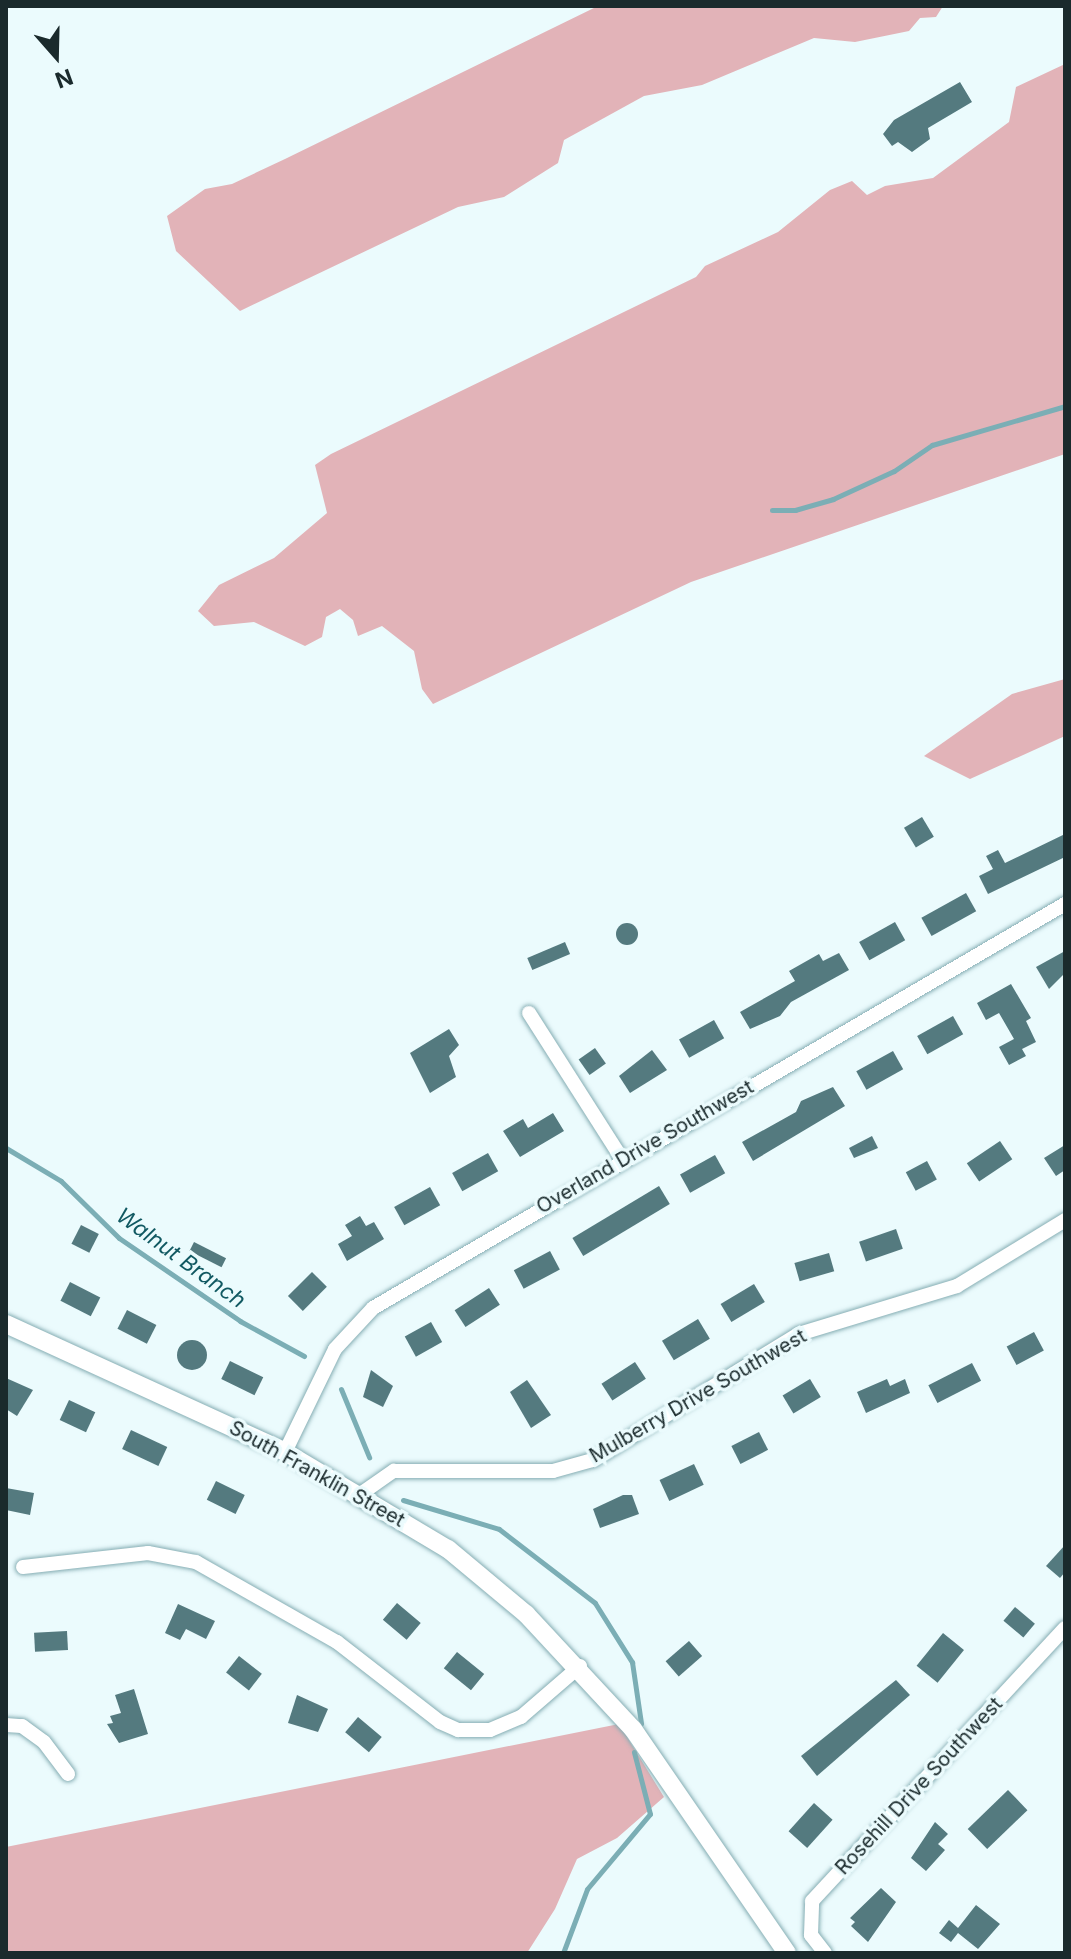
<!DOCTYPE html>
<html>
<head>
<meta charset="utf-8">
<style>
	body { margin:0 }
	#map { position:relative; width:1071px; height:1959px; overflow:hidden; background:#ebfbfd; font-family:Inter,sans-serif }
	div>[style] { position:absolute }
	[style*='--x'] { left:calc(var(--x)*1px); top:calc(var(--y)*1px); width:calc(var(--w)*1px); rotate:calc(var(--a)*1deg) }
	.forest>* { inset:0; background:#e2b3b8 }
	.stream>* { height:5px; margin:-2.5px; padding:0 2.5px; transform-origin:2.5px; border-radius:2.5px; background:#7baeb5 }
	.building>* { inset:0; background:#547a7f; transform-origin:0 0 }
	.round { border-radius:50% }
	.roads { filter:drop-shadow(0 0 2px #85adb3) drop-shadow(0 0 2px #85adb3) }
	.street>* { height:14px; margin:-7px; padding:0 7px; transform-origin:7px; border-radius:7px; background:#fff }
	.secondary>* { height:18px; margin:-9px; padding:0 9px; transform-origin:9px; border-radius:9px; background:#fff }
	span { translate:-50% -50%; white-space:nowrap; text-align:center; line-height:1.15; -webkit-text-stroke:7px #ebfbfd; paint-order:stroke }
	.street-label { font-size:20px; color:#1a2a2c }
	.water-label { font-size:22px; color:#115962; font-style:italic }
	.frame { position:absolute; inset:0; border:8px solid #1a2a2c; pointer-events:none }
	.north { position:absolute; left:16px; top:16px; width:80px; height:80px; -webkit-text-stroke:6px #ebfbfd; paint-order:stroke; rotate:160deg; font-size:22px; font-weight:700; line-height:32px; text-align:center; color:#1a2a2c }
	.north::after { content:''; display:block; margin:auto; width:28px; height:36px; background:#1a2a2c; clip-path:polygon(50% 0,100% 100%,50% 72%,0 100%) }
</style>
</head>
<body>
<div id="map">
	<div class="forest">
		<div style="clip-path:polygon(598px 6px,943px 6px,936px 17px,920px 18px,909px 31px,855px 42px,814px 38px,702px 85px,644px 96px,564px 140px,558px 163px,504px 197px,458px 207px,240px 311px,176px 251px,167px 216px,205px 189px,232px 184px,285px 159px)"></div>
		<div style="clip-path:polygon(1065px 64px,1065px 454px,691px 582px,433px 704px,422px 689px,414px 651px,382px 626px,358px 636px,353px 620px,340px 609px,326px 617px,322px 637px,305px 646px,254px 622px,214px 626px,198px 611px,219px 585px,274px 558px,327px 513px,315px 465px,331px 454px,696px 277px,705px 266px,778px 232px,830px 190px,852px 181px,867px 195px,885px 186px,933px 178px,1009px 122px,1016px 87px)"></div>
		<div style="clip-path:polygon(1065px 679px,1065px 736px,970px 779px,924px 756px,1012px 694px)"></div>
		<div style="clip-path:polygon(619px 1724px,664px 1797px,617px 1838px,577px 1859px,555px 1909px,527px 1953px,6px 1953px,6px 1847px)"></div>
	</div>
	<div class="stream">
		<div style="--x:772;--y:510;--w:23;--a:0"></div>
		<div style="--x:795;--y:510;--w:40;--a:-16"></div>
		<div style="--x:833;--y:499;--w:67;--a:-24.7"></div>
		<div style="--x:894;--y:471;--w:46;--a:-34.4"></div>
		<div style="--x:932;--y:445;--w:139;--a:-16.3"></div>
		<div style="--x:6;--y:1148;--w:64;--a:31"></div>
		<div style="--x:61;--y:1181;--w:81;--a:44.5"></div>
		<div style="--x:119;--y:1238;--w:147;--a:34.4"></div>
		<div style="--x:240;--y:1321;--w:73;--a:28.7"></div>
		<div style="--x:341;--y:1389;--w:74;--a:67.6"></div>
		<div style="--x:403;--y:1500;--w:100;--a:16.8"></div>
		<div style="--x:499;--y:1529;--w:121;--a:37.6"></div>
		<div style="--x:595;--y:1603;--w:70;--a:57.9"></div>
		<div style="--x:632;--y:1662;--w:62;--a:81.6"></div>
		<div style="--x:563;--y:1953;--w:68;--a:-69.4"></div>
		<div style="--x:587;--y:1889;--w:98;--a:-50"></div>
		<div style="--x:650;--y:1814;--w:64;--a:-104.5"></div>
	</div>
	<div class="building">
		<div style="clip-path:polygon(960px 82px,972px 102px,928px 128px,930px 139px,912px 152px,898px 142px,892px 146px,883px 134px,894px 120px)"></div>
		<div style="left:922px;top:817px;width:23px;height:21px;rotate:59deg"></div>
		<div style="clip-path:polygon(1065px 834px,1065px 857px,988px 894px,979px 876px,993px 869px,986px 856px,998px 850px,1005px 863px)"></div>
		<div style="left:966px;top:893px;width:21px;height:51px;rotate:61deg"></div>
		<div style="left:895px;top:922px;width:21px;height:41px;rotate:61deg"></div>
		<div class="round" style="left:616px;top:923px;width:22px;height:22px"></div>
		<div style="left:565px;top:942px;width:13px;height:41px;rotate:67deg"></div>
		<div style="clip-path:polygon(1065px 951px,1065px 973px,1049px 989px,1036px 967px)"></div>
		<div style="clip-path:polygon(839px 953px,849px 970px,791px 1002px,780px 1016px,750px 1029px,740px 1012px,795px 981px,789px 971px,819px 954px,823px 961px)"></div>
		<div style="clip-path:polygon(1011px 984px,1031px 1018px,1026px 1021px,1036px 1042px,1022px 1049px,1026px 1056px,1009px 1065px,999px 1047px,1014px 1039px,999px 1013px,986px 1020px,977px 1003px)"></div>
		<div style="left:953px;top:1016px;width:21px;height:41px;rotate:61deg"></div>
		<div style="left:714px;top:1020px;width:21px;height:40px;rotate:61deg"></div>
		<div style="clip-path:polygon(449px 1029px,459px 1045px,449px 1056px,456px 1077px,430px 1093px,410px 1053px)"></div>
		<div style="left:595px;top:1048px;width:19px;height:20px;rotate:55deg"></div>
		<div style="clip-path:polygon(652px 1050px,667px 1070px,630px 1093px,619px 1076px)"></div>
		<div style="left:893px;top:1051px;width:21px;height:42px;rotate:61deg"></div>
		<div style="clip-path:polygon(833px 1087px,845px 1106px,753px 1161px,742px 1142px,796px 1112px,801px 1101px)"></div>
		<div style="clip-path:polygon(553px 1113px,564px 1131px,520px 1157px,503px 1131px,523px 1119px,528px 1128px)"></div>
		<div style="clip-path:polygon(872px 1136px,878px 1148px,854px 1158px,849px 1148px)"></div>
		<div style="left:1000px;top:1141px;width:22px;height:40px;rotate:56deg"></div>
		<div style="clip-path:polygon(1065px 1145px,1065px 1170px,1056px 1176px,1044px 1158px)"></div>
		<div style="left:488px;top:1153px;width:21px;height:41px;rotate:61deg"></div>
		<div style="left:715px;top:1155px;width:21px;height:40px;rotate:61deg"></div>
		<div style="left:927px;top:1161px;width:21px;height:24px;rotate:62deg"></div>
		<div style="left:659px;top:1186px;width:21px;height:101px;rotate:59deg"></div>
		<div style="left:430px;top:1187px;width:21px;height:41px;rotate:61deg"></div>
		<div style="clip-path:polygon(360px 1216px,366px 1226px,374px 1222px,384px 1239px,347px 1261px,338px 1244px,352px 1236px,345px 1225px)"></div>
		<div style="left:81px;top:1225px;width:20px;height:21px;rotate:27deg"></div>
		<div style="left:896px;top:1229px;width:21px;height:39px;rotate:71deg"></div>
		<div style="left:194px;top:1242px;width:36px;height:10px;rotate:27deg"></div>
		<div style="left:550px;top:1251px;width:21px;height:41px;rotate:62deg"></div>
		<div style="left:829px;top:1253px;width:19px;height:36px;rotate:74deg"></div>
		<div style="left:312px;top:1272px;width:21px;height:34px;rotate:45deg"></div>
		<div style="left:70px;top:1282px;width:34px;height:21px;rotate:27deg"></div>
		<div style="left:754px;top:1284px;width:21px;height:39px;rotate:59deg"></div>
		<div style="left:489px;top:1288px;width:20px;height:41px;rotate:57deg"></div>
		<div style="left:127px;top:1310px;width:33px;height:21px;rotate:27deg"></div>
		<div style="left:698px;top:1319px;width:23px;height:42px;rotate:59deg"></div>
		<div style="left:431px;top:1322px;width:23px;height:30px;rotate:61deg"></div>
		<div style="left:1034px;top:1332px;width:21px;height:31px;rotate:62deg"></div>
		<div class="round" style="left:177px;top:1340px;width:30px;height:30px"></div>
		<div style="left:230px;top:1361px;width:37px;height:20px;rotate:26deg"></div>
		<div style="left:635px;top:1362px;width:20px;height:40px;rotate:57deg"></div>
		<div style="left:972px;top:1363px;width:20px;height:49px;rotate:63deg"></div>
		<div style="clip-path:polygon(371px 1370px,393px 1386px,383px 1407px,363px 1397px)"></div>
		<div style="clip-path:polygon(6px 1378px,33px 1390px,17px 1416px,6px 1409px)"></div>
		<div style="left:810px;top:1379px;width:21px;height:32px;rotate:59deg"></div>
		<div style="clip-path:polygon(887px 1379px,890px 1386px,905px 1379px,910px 1393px,866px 1413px,857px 1392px)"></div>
		<div style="clip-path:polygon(527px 1380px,551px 1415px,531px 1428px,510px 1392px)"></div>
		<div style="left:69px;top:1400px;width:29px;height:22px;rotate:25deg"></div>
		<div style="left:131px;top:1430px;width:40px;height:21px;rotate:25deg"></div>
		<div style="left:759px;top:1432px;width:20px;height:31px;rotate:63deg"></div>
		<div style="left:694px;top:1464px;width:23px;height:38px;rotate:65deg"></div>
		<div style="left:216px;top:1481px;width:32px;height:21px;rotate:26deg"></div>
		<div style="clip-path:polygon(6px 1488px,34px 1493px,30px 1515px,6px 1510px)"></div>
		<div style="clip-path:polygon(623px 1495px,632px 1495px,639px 1514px,600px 1528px,593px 1509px)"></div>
		<div style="clip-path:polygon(1065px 1545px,1065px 1572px,1060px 1578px,1046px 1566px)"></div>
		<div style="left:397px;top:1603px;width:31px;height:22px;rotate:40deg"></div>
		<div style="clip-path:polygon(178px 1604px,215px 1621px,206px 1639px,186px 1629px,180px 1640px,165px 1633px)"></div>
		<div style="left:1015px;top:1607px;width:26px;height:18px;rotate:40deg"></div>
		<div style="left:67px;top:1631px;width:19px;height:33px;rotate:87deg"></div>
		<div style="left:943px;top:1633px;width:27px;height:42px;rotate:39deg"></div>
		<div style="left:689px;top:1641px;width:20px;height:31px;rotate:49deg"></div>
		<div style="left:457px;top:1652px;width:35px;height:21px;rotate:39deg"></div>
		<div style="left:239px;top:1656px;width:29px;height:21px;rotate:38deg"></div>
		<div style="clip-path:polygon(896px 1680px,910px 1695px,817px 1776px,801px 1756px)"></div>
		<div style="clip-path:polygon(134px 1689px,148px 1734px,119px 1743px,107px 1724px,113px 1723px,110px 1716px,121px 1713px,115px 1695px)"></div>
		<div style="clip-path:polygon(297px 1695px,328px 1709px,318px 1732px,288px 1723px)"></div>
		<div style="left:358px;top:1717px;width:31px;height:20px;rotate:40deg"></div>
		<div style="left:1008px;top:1790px;width:28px;height:56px;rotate:46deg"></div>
		<div style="left:814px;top:1803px;width:25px;height:38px;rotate:42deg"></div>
		<div style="clip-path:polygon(935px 1822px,948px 1834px,938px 1844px,945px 1850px,926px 1871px,911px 1858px)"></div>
		<div style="clip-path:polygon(881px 1888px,896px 1902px,868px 1942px,851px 1926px,855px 1922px,850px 1918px)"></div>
		<div style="clip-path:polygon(976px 1905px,1000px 1924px,978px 1949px,958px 1933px,951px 1942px,939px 1933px,949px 1920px,958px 1928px)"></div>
	</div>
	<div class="roads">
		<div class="street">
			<div style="--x:529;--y:1013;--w:173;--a:57.5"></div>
			<div style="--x:285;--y:1452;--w:114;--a:-64.1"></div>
			<div style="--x:335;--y:1349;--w:56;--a:-47.2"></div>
			<div style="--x:373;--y:1308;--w:801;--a:-30.28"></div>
			<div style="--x:362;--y:1493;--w:39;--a:-35"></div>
			<div style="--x:394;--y:1471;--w:159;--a:0"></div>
			<div style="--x:553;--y:1471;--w:41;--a:-15.4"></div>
			<div style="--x:593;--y:1460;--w:241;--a:-31.5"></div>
			<div style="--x:799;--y:1334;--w:165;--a:-16.9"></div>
			<div style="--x:957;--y:1286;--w:127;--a:-31.4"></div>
			<div style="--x:23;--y:1567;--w:126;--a:-6.4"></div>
			<div style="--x:148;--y:1553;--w:49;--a:10.6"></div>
			<div style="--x:196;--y:1562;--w:162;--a:29.6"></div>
			<div style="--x:337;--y:1642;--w:130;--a:37.8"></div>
			<div style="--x:440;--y:1722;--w:20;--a:24"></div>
			<div style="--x:458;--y:1730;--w:32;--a:0"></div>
			<div style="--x:490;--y:1730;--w:34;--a:-23"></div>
			<div style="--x:521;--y:1717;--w:78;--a:-40.8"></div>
			<div style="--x:6;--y:1725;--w:16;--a:4"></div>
			<div style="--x:22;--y:1726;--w:27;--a:36"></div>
			<div style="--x:44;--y:1742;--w:40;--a:53"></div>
			<div style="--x:825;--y:1953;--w:23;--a:-128"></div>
			<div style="--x:811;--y:1935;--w:34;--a:-88"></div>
			<div style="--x:812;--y:1901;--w:372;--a:-47.2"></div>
		</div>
		<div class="secondary">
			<div style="--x:6;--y:1324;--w:307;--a:24.6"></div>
			<div style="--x:285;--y:1452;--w:190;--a:30.8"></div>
			<div style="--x:448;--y:1549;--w:102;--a:39.8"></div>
			<div style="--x:526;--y:1614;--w:157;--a:47.1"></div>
			<div style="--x:633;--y:1729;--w:272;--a:55.5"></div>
		</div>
	</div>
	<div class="street-label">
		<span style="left:645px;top:1147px;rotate:-30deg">Overland Drive Southwest</span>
		<span style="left:698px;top:1396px;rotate:-30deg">Mulberry Drive Southwest</span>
		<span style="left:317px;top:1474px;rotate:29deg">South Franklin Street</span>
		<span style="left:919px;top:1786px;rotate:-47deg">Rosehill Drive Southwest</span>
	</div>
	<div class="water-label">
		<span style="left:181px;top:1258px;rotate:36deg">Walnut Branch</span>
	</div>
	<div class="frame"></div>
	<div class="north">N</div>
</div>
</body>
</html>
